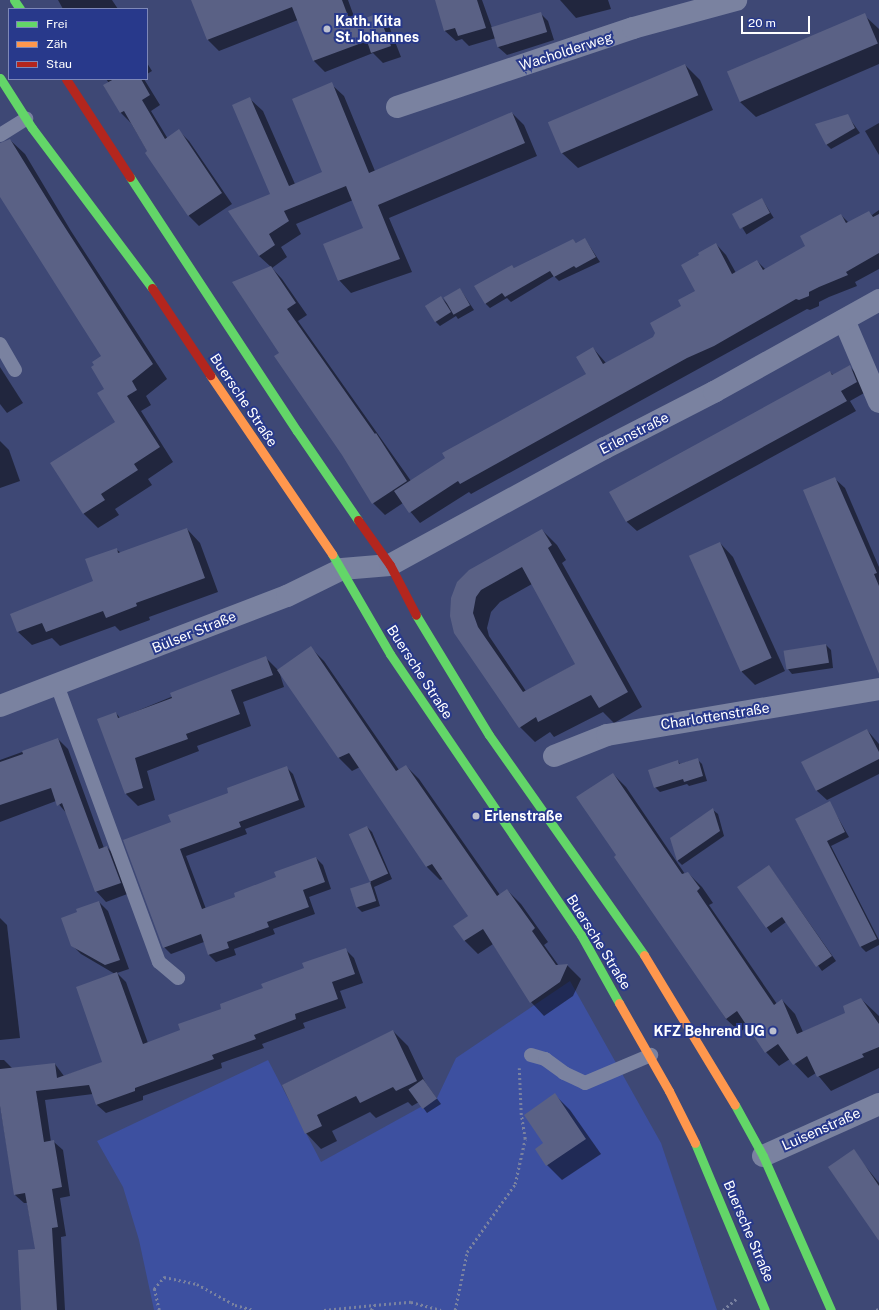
<!DOCTYPE html>
<html>
<head>
<meta charset="utf-8">
<style>
	body { margin:0 }
	#map { position:relative; width:879px; height:1310px; overflow:hidden; background:#3e4875; font-family:"Public Sans",sans-serif }
	div>[style] { position:absolute }
	[style*='--x'] { left:calc(var(--x)*1px); top:calc(var(--y)*1px); width:calc(var(--w)*1px); rotate:calc(var(--a)*1deg) }
	.green>* { inset:0; background:#3d50a0 }
	.shadow>* { inset:0; background:#0007; transform-origin:0 0 }
	.building>* { inset:0; background:#5a6185; transform-origin:0 0 }
	.path>* { height:2.5px; margin-top:-1.25px; transform-origin:0; background:repeating-linear-gradient(90deg,#7a82a0 0 2px,transparent 0 5px) }
	.lane>* { height:14px; margin:-7px; padding:0 7px; transform-origin:7px; border-radius:7px; background:#7a82a0 }
	.street>* { height:22px; margin:-11px; padding:0 11px; transform-origin:11px; border-radius:11px; background:#7a82a0 }
	.fast>* { height:9px; margin:-4.5px; padding:0 4.5px; transform-origin:4.5px; border-radius:4.5px; background:#63d668 }
	.slow>* { height:9px; margin:-4.5px; padding:0 4.5px; transform-origin:4.5px; border-radius:4.5px; background:#ff974d }
	.jam>* { height:9px; margin:-4.5px; padding:0 4.5px; transform-origin:4.5px; border-radius:4.5px; background:#b3261e }
	.dots>* { width:11px; height:11px; translate:-50% -50%; box-sizing:border-box; border:2px solid #28398b; border-radius:50% }
	span { translate:-50% -50%; white-space:nowrap; text-align:center; line-height:1.15; -webkit-text-stroke:4px #28398b; paint-order:stroke }
	.poi-label { font-size:14px; color:#fff; font-weight:700 }
	.left { translate:0 -50%; text-align:left }
	.right { translate:-100% -50%; text-align:right }
	.street-label { font-size:14px; color:#fff }
	.legend { position:absolute; left:8px; top:8px; width:140px; height:72px; box-sizing:border-box; background:#28398b; border:1px solid #7e88b9; margin:0; padding:5px 7px; list-style:none; font-size:12px; color:#fff }
	.legend li { display:flex; align-items:center; gap:8px; height:20px }
	.legend b { width:20px; border:1px solid #7e88b9 }
	.scale { position:absolute; left:741px; top:16px; width:69px; height:18px; box-sizing:border-box; border:2px solid #fff; border-top:0; padding-left:5px; font-size:12px; line-height:14px; white-space:nowrap; color:#fff; -webkit-text-stroke:3px #28398b; paint-order:stroke }
</style>
</head>
<body>
<div id="map">
	<div class="green">
		<div style="clip-path:polygon(570px 981px,661px 1143px,717px 1310px,154px 1310px,139px 1240px,123px 1187px,97px 1141px,268px 1060px,321px 1162px,437px 1098px,456px 1058px)"></div>
	</div>
	<div class="shadow">
		<div style="clip-path:polygon(58px 0,112px 0,118px 9px,63px 9px)"></div>
		<div style="clip-path:polygon(192px 0,348px 0,356px 22px,378px 14px,389px 26px,401px 57px,383px 63px,373px 53px,325px 72px,314px 61px,298px 20px,219px 51px,208px 40px)"></div>
		<div style="clip-path:polygon(436px 0,482px 0,492px 28px,540px 13px,548px 21px,554px 40px,507px 55px,498px 47px,496px 38px,469px 46px,462px 39px,456px 41px,445px 31px)"></div>
		<div style="clip-path:polygon(560px 0,608px 0,611px 9px,576px 18px)"></div>
		<div style="clip-path:polygon(864px 15px,879px 29px,879px 64px,756px 117px,740px 102px)"></div>
		<div style="clip-path:polygon(147px 63px,152px 71px,147px 74px)"></div>
		<div style="clip-path:polygon(685px 65px,700px 80px,713px 110px,578px 168px,562px 153px)"></div>
		<div style="clip-path:polygon(106px 79px,144px 79px,160px 105px,151px 111px,168px 139px,179px 131px,189px 141px,232px 204px,199px 226px,189px 216px,146px 153px,148px 152px,131px 123px,121px 113px,104px 86px,109px 83px)"></div>
		<div style="clip-path:polygon(331px 84px,344px 96px,375px 171px,512px 113px,524px 125px,537px 156px,389px 218px,412px 272px,351px 293px,339px 280px,364px 228px,353px 200px,296px 224px,301px 234px,281px 247px,287px 257px,272px 268px,282px 279px,307px 315px,298px 321px,411px 481px,587px 374px,593px 348px,606px 363px,653px 338px,696px 291px,716px 244px,726px 255px,736px 273px,757px 261px,766px 270px,806px 247px,841px 215px,849px 223px,869px 212px,872px 215px,879px 210px,879px 269px,855px 282px,857px 286px,829px 297px,819px 302px,819px 306px,810px 310px,807px 309px,471px 494px,469px 492px,420px 523px,403px 503px,385px 515px,373px 503px,281px 353px,271px 267px,259px 256px,271px 194px,250px 99px,263px 111px,295px 184px,323px 173px)"></div>
		<div style="clip-path:polygon(847px 115px,860px 133px,831px 149px,826px 144px)"></div>
		<div style="clip-path:polygon(879px 123px,879px 155px,865px 131px)"></div>
		<div style="clip-path:polygon(10px 140px,25px 154px,71px 231px,167px 379px,146px 396px,151px 405px,141px 411px,173px 462px,148px 479px,152px 485px,115px 509px,119px 515px,98px 528px,83px 513px,116px 422px,106px 389px,102px 356px,0 195px,0 146px)"></div>
		<div style="left:762px;top:199px;width:22px;height:32px;rotate:58deg"></div>
		<div style="clip-path:polygon(585px 239px,600px 262px,559px 281px,554px 276px,511px 302px,507px 298px,490px 308px,485px 303px,512px 266px,515px 269px,573px 240px,577px 244px)"></div>
		<div style="clip-path:polygon(460px 289px,474px 310px,458px 319px,456px 316px,440px 326px,435px 321px,441px 297px,447px 303px)"></div>
		<div style="clip-path:polygon(849px 366px,859px 376px,866px 392px,850px 401px,856px 411px,637px 531px,627px 522px,611px 492px,830px 372px,833px 375px)"></div>
		<div style="clip-path:polygon(0 367px,23px 403px,7px 413px,0 404px)"></div>
		<div style="clip-path:polygon(0 441px,9px 450px,20px 481px,0 488px)"></div>
		<div style="clip-path:polygon(834px 478px,845px 488px,879px 567px,879px 660px)"></div>
		<div style="clip-path:polygon(187px 529px,200px 543px,218px 592px,149px 617px,150px 620px,120px 631px,115px 626px,60px 646px,52px 638px,32px 645px,18px 632px,94px 582px,116px 549px,121px 553px)"></div>
		<div style="clip-path:polygon(evenodd,542px 530px,557px 545px,566px 560px,562px 563px,642px 707px,614px 723px,603px 712px,554px 737px,550px 732px,535px 742px,520px 727px,451px 616px,542px 530px,532px 584px,576px 664px,526px 691px,489px 636px,487px 628px,491px 612px,500px 602px,532px 584px)"></div>
		<div style="clip-path:polygon(720px 543px,733px 557px,785px 671px,755px 685px,742px 672px)"></div>
		<div style="clip-path:polygon(826px 645px,831px 650px,833px 668px,792px 674px,788px 669px)"></div>
		<div style="clip-path:polygon(311px 648px,324px 661px,399px 770px,406px 766px,419px 779px,500px 895px,507px 890px,521px 904px,548px 942px,544px 945px,559px 966px,567px 965px,581px 979px,573px 996px,544px 1016px,531px 1002px,493px 944px,478px 954px,465px 941px,454px 926px,469px 916px,443px 879px,440px 880px,427px 867px,360px 767px,352px 771px,339px 758px,279px 671px,284px 687px,243px 702px,251px 726px,197px 746px,199px 751px,147px 771px,155px 800px,138px 806px,126px 794px,116px 713px,120px 718px,266px 658px,278px 670px)"></div>
		<div style="clip-path:polygon(867px 730px,879px 744px,879px 774px,827px 800px,816px 790px)"></div>
		<div style="clip-path:polygon(58px 739px,68px 749px,104px 848px,107px 847px,117px 858px,130px 893px,106px 902px,96px 891px,68px 815px,56px 801px,0 822px,0 760px)"></div>
		<div style="clip-path:polygon(697px 759px,702px 764px,707px 781px,689px 786px,687px 784px,660px 792px,655px 787px,678px 761px,680px 764px)"></div>
		<div style="clip-path:polygon(286px 767px,293px 774px,305px 807px,245px 829px,247px 834px,186px 856px,206px 909px,237px 898px,316px 858px,323px 865px,331px 889px,309px 897px,315px 914px,273px 929px,275px 934px,234px 949px,236px 955px,216px 962px,209px 955px,204px 942px,171px 954px,164px 947px,172px 823px)"></div>
		<div style="clip-path:polygon(613px 774px,626px 787px,685px 874px,688px 873px,702px 887px,713px 903px,709px 905px,777px 1004px,782px 1000px,795px 1014px,803px 1032px,847px 1013px,861px 999px,879px 1016px,879px 1068px,831px 1091px,816px 1073px,808px 1078px,790px 1059px,779px 1066px,766px 1052px,748px 1026px,740px 1032px,726px 1019px,618px 855px)"></div>
		<div style="clip-path:polygon(829px 802px,849px 837px,831px 846px,879px 940px,879px 945px,866px 952px,861px 947px,796px 820px)"></div>
		<div style="clip-path:polygon(713px 810px,718px 814px,724px 836px,682px 865px,678px 861px,671px 838px)"></div>
		<div style="clip-path:polygon(367px 827px,372px 832px,392px 879px,374px 887px,380px 906px,362px 912px,357px 907px,351px 889px,371px 883px,351px 834px)"></div>
		<div style="clip-path:polygon(769px 866px,836px 961px,822px 971px,786px 922px,771px 933px,738px 887px)"></div>
		<div style="clip-path:polygon(99px 902px,108px 911px,129px 969px,117px 973px,126px 982px,148px 1043px,182px 1031px,345px 949px,354px 958px,363px 983px,340px 991px,346px 1008px,303px 1023px,305px 1028px,262px 1044px,264px 1048px,221px 1063px,222px 1068px,143px 1096px,143px 1100px,106px 1113px,97px 1105px,93px 1094px,45px 1100px,51px 1142px,54px 1142px,63px 1150px,70px 1196px,60px 1198px,66px 1236px,61px 1237px,65px 1310px,22px 1310px,36px 1250px,27px 1203px,24px 1203px,15px 1195px,0 1105px,0 1060px,4px 1060px,13px 1069px,55px 1064px,64px 1076px,104px 1062px,115px 974px,81px 954px,72px 945px,79px 913px)"></div>
		<div style="clip-path:polygon(0 918px,7px 925px,20px 1038px,0 1040px)"></div>
		<div style="clip-path:polygon(393px 1031px,408px 1046px,425px 1082px,441px 1104px,427px 1113px,419px 1102px,412px 1106px,408px 1102px,376px 1118px,370px 1112px,332px 1131px,337px 1141px,321px 1149px,306px 1133px,283px 1085px)"></div>
		<div style="clip-path:polygon(555px 1095px,570px 1110px,601px 1154px,562px 1180px,547px 1165px,545px 1144px)"></div>
		<div style="clip-path:polygon(853px 1151px,879px 1183px,879px 1241px)"></div>
	</div>
	<div class="building">
		<div style="clip-path:polygon(191px 0,342px 0,351px 24px,378px 13px,391px 46px,371px 53px,367px 41px,313px 61px,292px 7px,207px 40px)"></div>
		<div style="clip-path:polygon(435px 0,477px 0,486px 28px,458px 36px,455px 28px,444px 31px)"></div>
		<div style="left:541px;top:12px;width:21px;height:52px;rotate:73deg"></div>
		<div style="left:865px;top:13px;width:33px;height:150px;rotate:67deg"></div>
		<div style="left:685px;top:64px;width:34px;height:149px;rotate:67deg"></div>
		<div style="clip-path:polygon(114px 79px,141px 79px,150px 95px,142px 100px,165px 139px,179px 129px,222px 193px,188px 216px,145px 153px,147px 151px,124px 111px,120px 113px,103px 85px)"></div>
		<div style="clip-path:polygon(332px 82px,369px 173px,512px 112px,525px 143px,378px 205px,400px 259px,338px 281px,323px 244px,363px 228px,346px 186px,284px 211px,289px 221px,269px 234px,275px 245px,259px 256px,228px 211px,270px 194px,232px 105px,250px 97px,289px 186px,322px 172px,292px 99px)"></div>
		<div style="clip-path:polygon(848px 114px,855px 128px,826px 145px,815px 124px)"></div>
		<div style="clip-path:polygon(10px 139px,57px 215px,153px 364px,132px 381px,137px 390px,127px 396px,160px 447px,134px 464px,138px 470px,101px 494px,105px 500px,83px 514px,50px 463px,115px 422px,97px 393px,104px 389px,91px 367px,94px 365px,92px 362px,101px 356px,0 197px,0 143px)"></div>
		<div style="left:762px;top:198px;width:17px;height:34px;rotate:62deg"></div>
		<div style="clip-path:polygon(869px 211px,873px 217px,879px 214px,879px 253px,846px 272px,848px 275px,819px 287px,809px 292px,809px 296px,799px 300px,796px 299px,714px 346px,687px 358px,460px 484px,458px 481px,409px 513px,394px 491px,445px 458px,442px 453px,586px 374px,576px 357px,593px 347px,603px 364px,653px 337px,655px 333px,650px 323px,681px 306px,678px 300px,695px 291px,681px 265px,699px 255px,698px 253px,716px 243px,732px 274px,757px 260px,763px 270px,805px 246px,800px 236px,841px 214px,846px 223px)"></div>
		<div style="clip-path:polygon(585px 238px,596px 257px,576px 268px,574px 266px,554px 277px,550px 271px,505px 297px,502px 293px,485px 304px,474px 286px,512px 265px,514px 268px,573px 239px,576px 243px)"></div>
		<div style="clip-path:polygon(271px 266px,296px 303px,287px 309px,375px 434px,376px 433px,407px 481px,372px 504px,342px 455px,274px 356px,279px 353px,232px 282px)"></div>
		<div style="left:460px;top:288px;width:20px;height:19px;rotate:60deg"></div>
		<div style="left:441px;top:296px;width:19px;height:19px;rotate:58deg"></div>
		<div style="clip-path:polygon(850px 365px,857px 382px,841px 391px,847px 401px,626px 522px,609px 492px,830px 371px,832px 375px)"></div>
		<div style="clip-path:polygon(835px 477px,877px 573px,874px 574px,879px 586px,879px 674px,803px 490px)"></div>
		<div style="clip-path:polygon(187px 528px,205px 578px,136px 603px,137px 606px,106px 618px,103px 611px,46px 632px,42px 623px,17px 632px,10px 614px,93px 581px,85px 559px,117px 548px,118px 553px)"></div>
		<div style="clip-path:polygon(evenodd,542px 529px,552px 545px,548px 548px,628px 692px,599px 708px,591px 695px,538px 722px,536px 717px,519px 728px,454px 633px,450px 616px,451px 598px,457px 582px,469px 570px,542px 529px,522px 567px,575px 664px,523px 692px,478px 627px,473px 613px,476px 597px,481px 590px,522px 567px)"></div>
		<div style="left:720px;top:542px;width:127px;height:34px;rotate:66deg"></div>
		<div style="left:826px;top:644px;width:19px;height:43px;rotate:81deg"></div>
		<div style="clip-path:polygon(311px 646px,396px 771px,406px 765px,497px 896px,507px 889px,535px 928px,532px 931px,556px 965px,568px 964px,560px 982px,530px 1003px,483px 929px,464px 941px,453px 926px,468px 916px,432px 864px,426px 867px,349px 753px,338px 758px,277px 670px)"></div>
		<div style="clip-path:polygon(266px 656px,273px 675px,231px 690px,240px 714px,186px 734px,188px 739px,135px 758px,143px 788px,125px 794px,97px 719px,116px 712px,118px 718px,172px 698px,170px 693px)"></div>
		<div style="clip-path:polygon(867px 729px,879px 752px,879px 759px,816px 791px,801px 762px)"></div>
		<div style="clip-path:polygon(58px 738px,99px 849px,107px 846px,121px 883px,95px 892px,62px 803px,57px 806px,51px 788px,0 805px,0 762px,23px 754px,22px 751px)"></div>
		<div style="clip-path:polygon(698px 758px,703px 776px,684px 782px,683px 779px,654px 788px,648px 770px,678px 760px,679px 764px)"></div>
		<div style="clip-path:polygon(287px 766px,299px 800px,239px 822px,241px 827px,180px 849px,202px 909px,235px 897px,234px 893px,276px 877px,274px 872px,316px 857px,325px 882px,303px 890px,309px 907px,267px 922px,269px 927px,227px 942px,229px 948px,208px 955px,201px 934px,163px 948px,123px 840px,171px 822px,168px 815px,228px 793px,227px 788px)"></div>
		<div style="clip-path:polygon(613px 773px,682px 874px,688px 872px,700px 888px,697px 891px,774px 1005px,782px 999px,797px 1034px,845px 1013px,843px 1006px,861px 998px,879px 1024px,879px 1047px,862px 1054px,864px 1057px,817px 1077px,807px 1056px,793px 1065px,778px 1044px,765px 1053px,737px 1011px,726px 1019px,614px 857px,616px 855px,576px 797px)"></div>
		<div style="clip-path:polygon(830px 801px,845px 832px,827px 841px,877px 939px,860px 947px,795px 819px)"></div>
		<div style="clip-path:polygon(713px 808px,720px 831px,677px 861px,670px 838px)"></div>
		<div style="left:367px;top:826px;width:52px;height:20px;rotate:66deg"></div>
		<div style="clip-path:polygon(769px 865px,832px 956px,816px 967px,782px 917px,766px 928px,737px 887px)"></div>
		<div style="left:370px;top:882px;width:20px;height:21px;rotate:72deg"></div>
		<div style="clip-path:polygon(99px 901px,120px 960px,105px 965px,71px 946px,61px 918px,77px 912px,76px 909px)"></div>
		<div style="clip-path:polygon(346px 948px,355px 974px,332px 982px,338px 999px,295px 1014px,296px 1019px,254px 1035px,256px 1039px,212px 1055px,214px 1059px,135px 1088px,135px 1091px,96px 1105px,89px 1085px,36px 1091px,44px 1142px,54px 1140px,62px 1187px,52px 1189px,58px 1227px,52px 1228px,57px 1310px,21px 1310px,18px 1250px,35px 1249px,25px 1193px,14px 1195px,0 1106px,0 1069px,55px 1063px,57px 1078px,102px 1062px,76px 987px,117px 972px,143px 1044px,180px 1030px,178px 1024px,221px 1009px,220px 1004px,263px 988px,261px 984px,304px 968px,302px 963px)"></div>
		<div style="clip-path:polygon(393px 1030px,417px 1081px,396px 1091px,393px 1087px,360px 1103px,356px 1096px,317px 1115px,322px 1126px,305px 1134px,282px 1085px)"></div>
		<div style="left:423px;top:1079px;width:24px;height:18px;rotate:54deg"></div>
		<div style="clip-path:polygon(555px 1093px,586px 1139px,546px 1166px,535px 1149px,543px 1143px,524px 1115px)"></div>
		<div style="clip-path:polygon(854px 1149px,879px 1186px,879px 1241px,828px 1167px)"></div>
	</div>
	<div class="path">
		<div style="--x:159;--y:1310;--w:22;--a:-103"></div>
		<div style="--x:154;--y:1289;--w:16;--a:-50"></div>
		<div style="--x:164;--y:1277;--w:34;--a:12"></div>
		<div style="--x:197;--y:1284;--w:43;--a:28.9"></div>
		<div style="--x:235;--y:1305;--w:20;--a:15"></div>
		<div style="--x:324;--y:1310;--w:50;--a:-5.7"></div>
		<div style="--x:371;--y:1310;--w:6;--a:-59"></div>
		<div style="--x:374;--y:1305;--w:37;--a:-5"></div>
		<div style="--x:411;--y:1302;--w:31;--a:15"></div>
		<div style="--x:455;--y:1310;--w:59;--a:-78.3"></div>
		<div style="--x:467;--y:1252;--w:83;--a:-54.8"></div>
		<div style="--x:515;--y:1184;--w:46;--a:-77.5"></div>
		<div style="--x:525;--y:1139;--w:24;--a:-99"></div>
		<div style="--x:521;--y:1115;--w:47;--a:-92.4"></div>
		<div style="--x:723;--y:1310;--w:17;--a:-40"></div>
		<div style="--x:876;--y:1310;--w:3;--a:-18"></div>
	</div>
	<div class="lane">
		<div style="--x:0;--y:135;--w:31;--a:-32"></div>
		<div style="--x:0;--y:344;--w:30;--a:60"></div>
		<div style="--x:57;--y:685;--w:295;--a:69.8"></div>
		<div style="--x:159;--y:962;--w:25;--a:40"></div>
		<div style="--x:531;--y:1055;--w:15;--a:16"></div>
		<div style="--x:545;--y:1059;--w:24;--a:36"></div>
		<div style="--x:564;--y:1073;--w:23;--a:25"></div>
		<div style="--x:585;--y:1083;--w:72;--a:-23"></div>
	</div>
	<div class="street">
		<div style="--x:397;--y:107;--w:249;--a:-18.5"></div>
		<div style="--x:633;--y:28;--w:107;--a:-15.2"></div>
		<div style="--x:844;--y:320;--w:89;--a:66.9"></div>
		<div style="--x:0;--y:706;--w:307;--a:-21"></div>
		<div style="--x:287;--y:596;--w:61;--a:-26.1"></div>
		<div style="--x:342;--y:569;--w:48;--a:-4.8"></div>
		<div style="--x:390;--y:565;--w:245;--a:-28.6"></div>
		<div style="--x:605;--y:448;--w:123;--a:-27.2"></div>
		<div style="--x:714;--y:392;--w:189;--a:-29.1"></div>
		<div style="--x:554;--y:756;--w:57;--a:-21.6"></div>
		<div style="--x:607;--y:735;--w:276;--a:-9.6"></div>
		<div style="--x:763;--y:1156;--w:127;--a:-24.1"></div>
	</div>
	<div class="fast">
		<div style="--x:14;--y:0;--w:11;--a:56"></div>
		<div style="--x:0;--y:78;--w:59;--a:57.4"></div>
		<div style="--x:32;--y:128;--w:200;--a:53.1"></div>
		<div style="--x:130;--y:177;--w:304;--a:56.7"></div>
		<div style="--x:297;--y:431;--w:108;--a:55.6"></div>
		<div style="--x:332;--y:554;--w:116;--a:59.9"></div>
		<div style="--x:390;--y:654;--w:340;--a:55.8"></div>
		<div style="--x:581;--y:935;--w:78;--a:60.8"></div>
		<div style="--x:416;--y:615;--w:140;--a:58.7"></div>
		<div style="--x:489;--y:735;--w:269;--a:54.8"></div>
		<div style="--x:735;--y:1105;--w:58;--a:61.2"></div>
		<div style="--x:763;--y:1156;--w:168;--a:66.2"></div>
		<div style="--x:695;--y:1143;--w:181;--a:67.3"></div>
	</div>
	<div class="slow">
		<div style="--x:210;--y:375;--w:217;--a:55.7"></div>
		<div style="--x:644;--y:955;--w:175;--a:58.8"></div>
		<div style="--x:619;--y:1003;--w:101;--a:60.4"></div>
		<div style="--x:669;--y:1091;--w:58;--a:63.4"></div>
	</div>
	<div class="jam">
		<div style="--x:66;--y:79;--w:117;--a:56.9"></div>
		<div style="--x:152;--y:288;--w:105;--a:56.3"></div>
		<div style="--x:358;--y:520;--w:55;--a:54.6"></div>
		<div style="--x:390;--y:565;--w:56;--a:62.5"></div>
	</div>
	<div class="dots">
		<div style="left:327px;top:29px;background:#bbbfcf"></div>
		<div style="left:476px;top:816px;background:#bbbfcf"></div>
		<div style="left:773px;top:1031px;background:#bbbfcf"></div>
	</div>
	<div class="poi-label">
		<span class="left" style="left:335px;top:29px">Kath. Kita<br>St. Johannes</span>
		<span class="left" style="left:484px;top:816px">Erlenstraße</span>
		<span class="right" style="left:765px;top:1031px">KFZ Behrend UG</span>
	</div>
	<div class="street-label">
		<span style="left:566px;top:51px;rotate:-18deg">Wacholderweg</span>
		<span style="left:244px;top:400px;rotate:56deg">Buersche Straße</span>
		<span style="left:634px;top:433px;rotate:-27deg">Erlenstraße</span>
		<span style="left:194px;top:632px;rotate:-22deg">Bülser Straße</span>
		<span style="left:420px;top:672px;rotate:57deg">Buersche Straße</span>
		<span style="left:715px;top:716px;rotate:-9deg">Charlottenstraße</span>
		<span style="left:599px;top:942px;rotate:58deg">Buersche Straße</span>
		<span style="left:821px;top:1129px;rotate:-24deg">Luisenstraße</span>
		<span style="left:749px;top:1231px;rotate:67deg">Buersche Straße</span>
	</div>
	<ul class="legend">
	<li><b style="height:5px;background:#63d668"></b>Frei</li>
	<li><b style="height:5px;background:#ff974d"></b>Zäh</li>
	<li><b style="height:5px;background:#b3261e"></b>Stau</li>
	</ul>
	<div class="scale">20 m</div>
</div>
</body>
</html>
